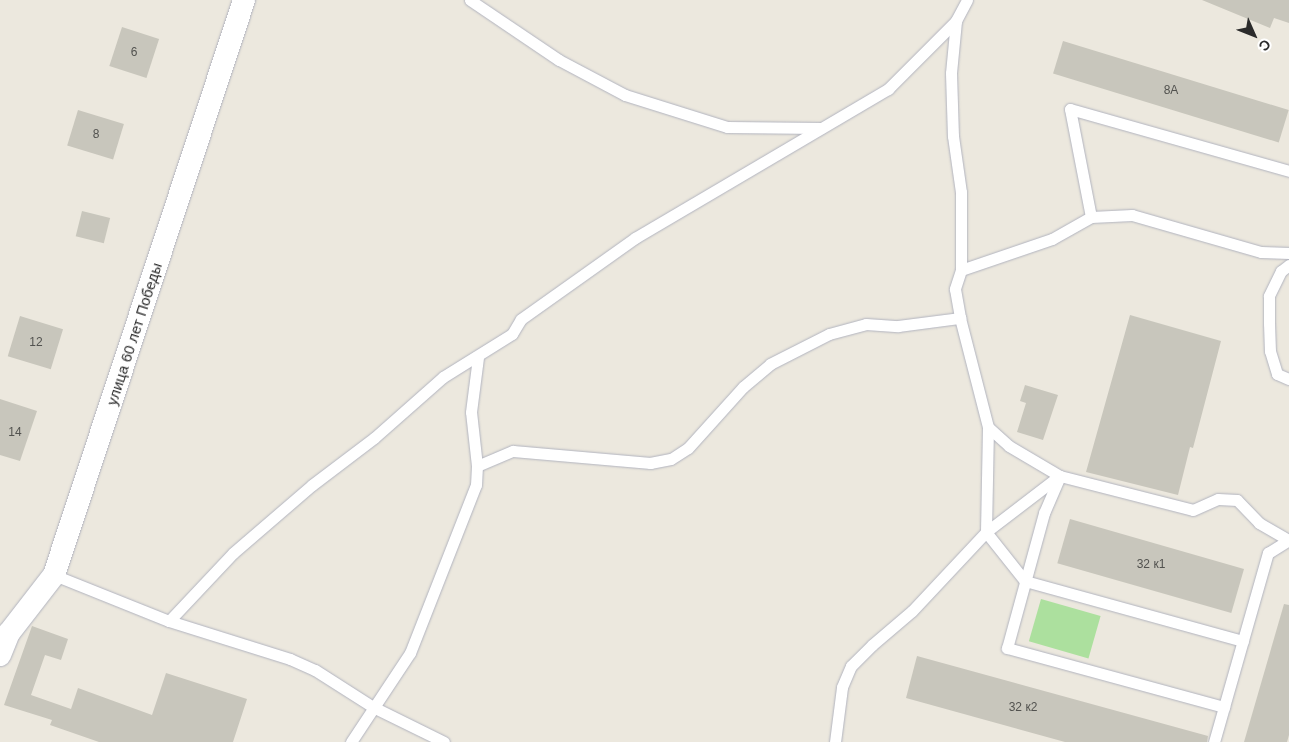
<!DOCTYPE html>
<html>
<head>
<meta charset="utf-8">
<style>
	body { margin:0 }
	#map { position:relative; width:1289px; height:742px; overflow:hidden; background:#ece8de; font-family:Helvetica,sans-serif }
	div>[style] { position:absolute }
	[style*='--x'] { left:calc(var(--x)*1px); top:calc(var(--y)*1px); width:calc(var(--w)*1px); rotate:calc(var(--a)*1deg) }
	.green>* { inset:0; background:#ace09e; transform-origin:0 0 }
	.building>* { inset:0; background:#c8c6bc; transform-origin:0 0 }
	.roads { filter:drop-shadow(0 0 1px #b1b3be) drop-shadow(0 0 1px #b1b3be) }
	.lane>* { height:11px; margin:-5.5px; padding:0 5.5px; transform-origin:5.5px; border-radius:5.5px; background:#fff }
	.street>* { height:22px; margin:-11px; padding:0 11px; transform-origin:11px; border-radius:11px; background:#fff }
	span { translate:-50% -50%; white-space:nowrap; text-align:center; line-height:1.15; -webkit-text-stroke:4px #fff; paint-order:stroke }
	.number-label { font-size:12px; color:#52524f }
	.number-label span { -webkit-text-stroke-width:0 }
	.street-label { font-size:15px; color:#2b2b2b }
	.north { position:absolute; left:1229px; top:10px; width:50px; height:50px; -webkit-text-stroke:4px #fff; paint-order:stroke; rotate:134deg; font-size:14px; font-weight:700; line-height:20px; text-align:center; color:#2b2b2b }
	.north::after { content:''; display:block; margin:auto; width:18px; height:22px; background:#2b2b2b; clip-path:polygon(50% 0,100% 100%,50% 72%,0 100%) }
</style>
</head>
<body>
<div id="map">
	<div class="green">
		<div style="left:1041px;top:599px;width:62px;height:44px;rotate:16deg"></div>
	</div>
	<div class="building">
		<div style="clip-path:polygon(1202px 0,1289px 0,1289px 23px,1274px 18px,1270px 28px)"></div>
		<div style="left:122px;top:27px;width:39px;height:41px;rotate:18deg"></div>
		<div style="left:1063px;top:41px;width:236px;height:34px;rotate:17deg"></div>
		<div style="left:78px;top:110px;width:48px;height:37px;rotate:17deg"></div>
		<div style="left:82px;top:211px;width:29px;height:26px;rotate:14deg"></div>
		<div style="clip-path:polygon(1130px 315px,1221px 341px,1193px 448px,1190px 447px,1178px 495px,1086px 472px)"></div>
		<div style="left:20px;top:316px;width:45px;height:42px;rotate:17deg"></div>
		<div style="clip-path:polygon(1025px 385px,1058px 395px,1043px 440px,1017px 432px,1026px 403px,1020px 401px)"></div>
		<div style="clip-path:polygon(0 399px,37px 411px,20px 461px,0 455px)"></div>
		<div style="left:1070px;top:519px;width:181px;height:46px;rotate:16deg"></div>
		<div style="clip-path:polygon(1284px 604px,1289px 605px,1289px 735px,1287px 742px,1244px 742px)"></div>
		<div style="clip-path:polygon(32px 626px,68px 639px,61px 660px,45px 655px,31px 695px,71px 709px,78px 688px,152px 715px,166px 673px,247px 699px,233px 742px,99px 742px,50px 725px,52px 720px,4px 705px)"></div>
		<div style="clip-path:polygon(917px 656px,1208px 736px,1207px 742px,1065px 742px,906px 698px)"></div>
	</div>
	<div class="roads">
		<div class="lane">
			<div style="--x:470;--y:0;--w:107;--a:34"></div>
			<div style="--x:559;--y:60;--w:75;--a:27.9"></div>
			<div style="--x:625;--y:95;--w:107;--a:17.4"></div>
			<div style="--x:727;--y:127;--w:94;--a:0.6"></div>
			<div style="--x:967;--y:0;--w:24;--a:118"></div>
			<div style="--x:956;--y:21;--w:52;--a:95.5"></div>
			<div style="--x:951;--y:73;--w:63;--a:88.2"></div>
			<div style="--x:953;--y:136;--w:57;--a:81.9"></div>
			<div style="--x:961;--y:192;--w:78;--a:90"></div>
			<div style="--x:961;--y:270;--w:20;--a:108"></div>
			<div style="--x:955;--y:289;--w:29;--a:80"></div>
			<div style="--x:960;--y:318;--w:113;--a:75.6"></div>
			<div style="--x:988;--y:427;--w:105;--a:91.1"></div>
			<div style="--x:986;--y:532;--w:63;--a:51.5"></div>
			<div style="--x:1025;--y:581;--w:226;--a:15.4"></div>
			<div style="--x:1091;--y:217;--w:110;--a:-101"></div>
			<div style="--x:1070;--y:109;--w:228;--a:15.8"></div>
			<div style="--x:1289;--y:265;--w:10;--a:143"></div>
			<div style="--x:1281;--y:271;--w:28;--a:116"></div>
			<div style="--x:1269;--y:296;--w:27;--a:90"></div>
			<div style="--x:1269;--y:323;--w:28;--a:88"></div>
			<div style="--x:1270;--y:351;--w:24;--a:73"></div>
			<div style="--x:1277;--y:374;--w:13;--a:23"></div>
			<div style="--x:961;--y:270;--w:96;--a:-18.8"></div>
			<div style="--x:1052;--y:239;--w:45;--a:-29.4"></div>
			<div style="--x:1091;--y:217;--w:41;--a:-2.8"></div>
			<div style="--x:1132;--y:215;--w:134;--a:16"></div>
			<div style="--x:1261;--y:252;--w:28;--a:2"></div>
			<div style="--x:988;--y:427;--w:28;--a:42"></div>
			<div style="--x:1009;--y:446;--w:59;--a:30.5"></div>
			<div style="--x:1060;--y:476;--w:137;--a:14.3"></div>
			<div style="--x:1193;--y:510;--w:27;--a:-24"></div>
			<div style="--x:1218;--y:499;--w:19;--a:3"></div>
			<div style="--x:1237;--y:500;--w:32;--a:46"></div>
			<div style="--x:1259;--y:523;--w:34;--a:30"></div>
			<div style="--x:477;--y:466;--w:39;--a:-23"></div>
			<div style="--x:513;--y:451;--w:138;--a:5"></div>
			<div style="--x:650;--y:463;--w:21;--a:-11"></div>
			<div style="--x:671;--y:459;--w:20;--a:-33"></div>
			<div style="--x:688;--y:448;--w:82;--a:-48"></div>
			<div style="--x:743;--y:387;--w:35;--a:-40"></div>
			<div style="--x:770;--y:364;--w:66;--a:-27"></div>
			<div style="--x:829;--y:334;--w:38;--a:-15"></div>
			<div style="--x:866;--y:324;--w:32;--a:4"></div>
			<div style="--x:898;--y:326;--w:63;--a:-7.4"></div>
			<div style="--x:1060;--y:476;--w:40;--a:113.4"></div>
			<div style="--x:1044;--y:513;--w:140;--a:105.3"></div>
			<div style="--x:1007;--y:648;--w:225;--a:15.2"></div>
			<div style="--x:54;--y:575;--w:124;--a:21.8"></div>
			<div style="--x:169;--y:621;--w:127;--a:17.4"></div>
			<div style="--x:290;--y:659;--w:27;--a:24"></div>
			<div style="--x:315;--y:670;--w:69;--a:32.5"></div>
			<div style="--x:373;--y:707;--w:79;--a:26.2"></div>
			<div style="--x:169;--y:621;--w:93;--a:-46.7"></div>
			<div style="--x:233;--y:553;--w:104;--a:-40.7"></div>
			<div style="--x:312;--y:485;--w:78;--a:-37.2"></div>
			<div style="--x:374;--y:438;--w:92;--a:-41.5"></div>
			<div style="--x:443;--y:377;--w:81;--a:-31.9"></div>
			<div style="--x:512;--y:334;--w:17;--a:-59"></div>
			<div style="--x:521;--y:319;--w:140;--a:-35.4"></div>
			<div style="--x:635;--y:238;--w:294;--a:-30.5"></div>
			<div style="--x:888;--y:89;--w:96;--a:-45"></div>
			<div style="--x:351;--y:742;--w:107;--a:-56.5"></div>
			<div style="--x:410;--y:653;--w:180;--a:-68.6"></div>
			<div style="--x:476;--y:485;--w:19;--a:-87"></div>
			<div style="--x:477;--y:466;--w:54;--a:-96.3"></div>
			<div style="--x:471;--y:412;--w:55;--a:-82.7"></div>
			<div style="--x:835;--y:742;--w:55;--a:-82.7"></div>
			<div style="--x:842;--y:687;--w:23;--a:-67"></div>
			<div style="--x:851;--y:666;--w:30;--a:-45"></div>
			<div style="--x:872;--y:645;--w:52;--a:-40.4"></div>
			<div style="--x:912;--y:611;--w:108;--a:-46.9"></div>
			<div style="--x:986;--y:532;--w:91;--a:-37.4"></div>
			<div style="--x:1214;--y:742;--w:197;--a:-74.1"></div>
			<div style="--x:1268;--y:553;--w:25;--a:-32"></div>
		</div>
		<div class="street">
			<div style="--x:0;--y:655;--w:24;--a:-68"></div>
			<div style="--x:9;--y:633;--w:73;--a:-52.2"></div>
			<div style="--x:54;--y:575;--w:606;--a:-71.71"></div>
		</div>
	</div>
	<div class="number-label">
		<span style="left:134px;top:53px">6</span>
		<span style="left:1171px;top:91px">8А</span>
		<span style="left:96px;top:135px">8</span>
		<span style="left:36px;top:343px">12</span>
		<span style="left:15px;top:433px">14</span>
		<span style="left:1151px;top:565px">32 к1</span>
		<span style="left:1023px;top:708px">32 к2</span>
	</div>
	<div class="street-label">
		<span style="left:134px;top:334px;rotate:-72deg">улица 60 лет Победы</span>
	</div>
	<div class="north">С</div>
</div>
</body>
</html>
